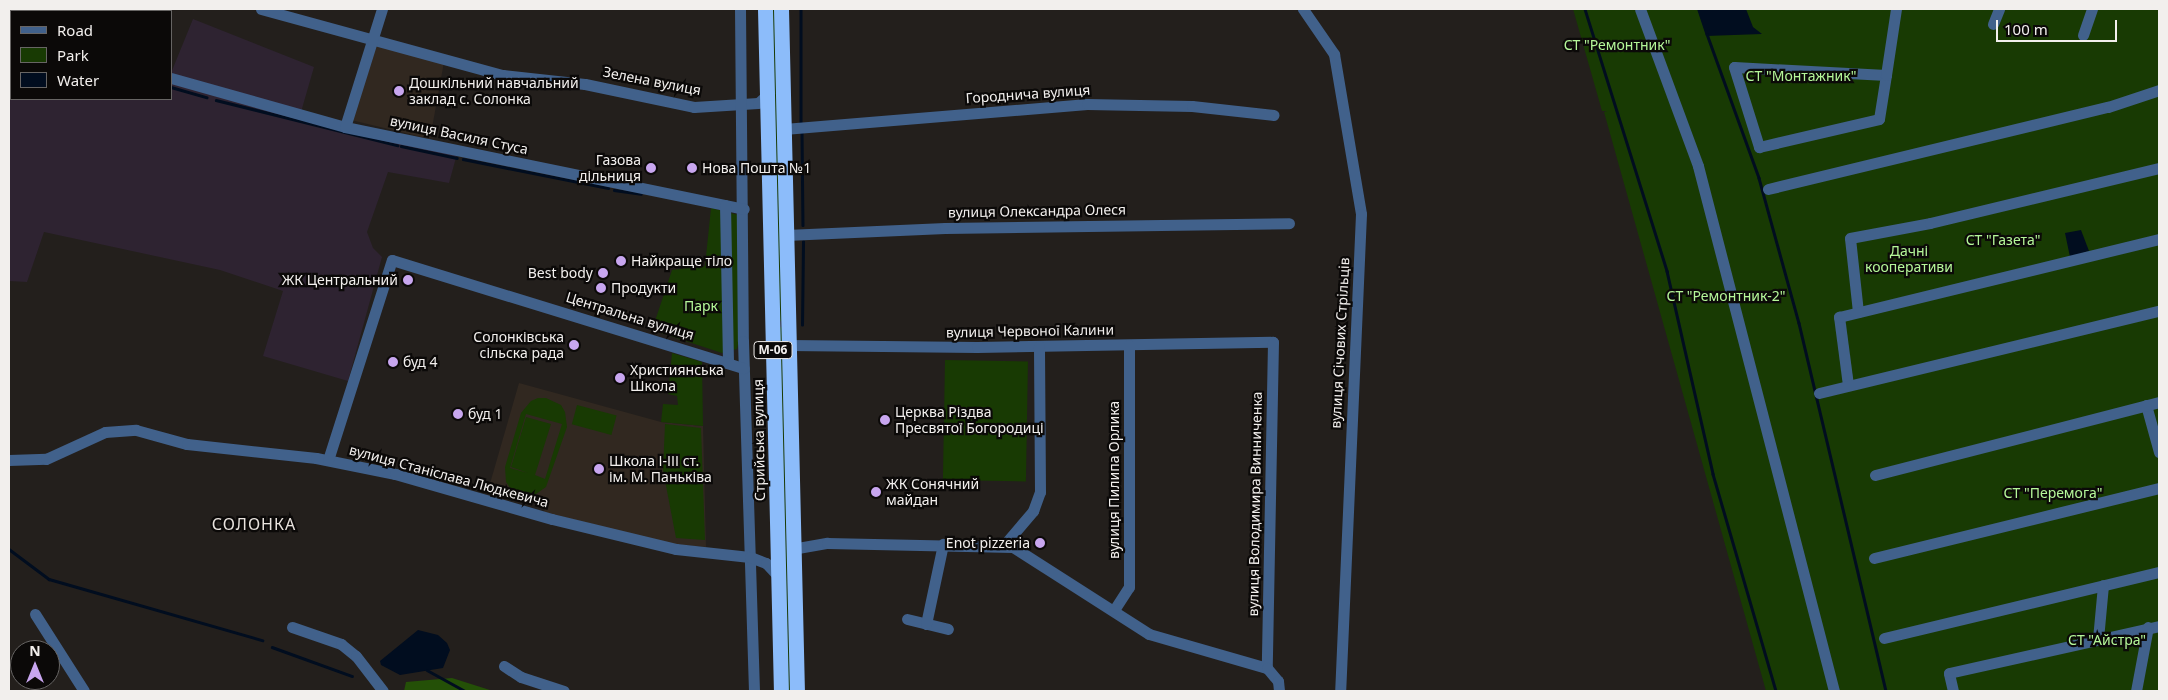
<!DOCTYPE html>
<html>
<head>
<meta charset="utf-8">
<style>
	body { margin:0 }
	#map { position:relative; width:2168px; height:700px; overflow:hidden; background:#231f1c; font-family:"Noto Sans",sans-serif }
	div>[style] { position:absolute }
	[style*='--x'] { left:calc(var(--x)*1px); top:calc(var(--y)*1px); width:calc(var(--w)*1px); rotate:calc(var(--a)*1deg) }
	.built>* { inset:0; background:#312820 }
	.industrial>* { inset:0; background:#2e2331 }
	.green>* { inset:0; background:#183a03; transform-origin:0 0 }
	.forest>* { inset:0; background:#245007 }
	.water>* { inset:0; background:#010d1f }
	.stream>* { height:2.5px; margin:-1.25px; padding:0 1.25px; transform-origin:1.25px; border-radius:1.25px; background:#010d1f }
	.minor>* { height:11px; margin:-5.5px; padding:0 5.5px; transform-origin:5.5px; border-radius:5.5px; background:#41618b }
	.highway>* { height:15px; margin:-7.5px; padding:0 7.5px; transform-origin:7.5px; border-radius:7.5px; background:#8cbcfa }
	.dots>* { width:14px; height:14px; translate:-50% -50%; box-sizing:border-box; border:2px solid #0b0908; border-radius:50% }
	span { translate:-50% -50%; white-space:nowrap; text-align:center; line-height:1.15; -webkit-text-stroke:4.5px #0b0908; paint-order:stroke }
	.shield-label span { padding:1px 4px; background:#0b0908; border:1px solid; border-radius:4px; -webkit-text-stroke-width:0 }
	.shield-label { font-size:12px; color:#f2efed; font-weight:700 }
	.park-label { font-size:14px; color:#b5f799 }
	.street-label { font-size:14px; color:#f2efed }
	.poi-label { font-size:14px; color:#f2efed }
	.left { translate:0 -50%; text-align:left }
	.right { translate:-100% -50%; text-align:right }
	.quarter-label { font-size:16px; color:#e9e3de; letter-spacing:1px }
	.frame { position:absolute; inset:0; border:10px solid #f2efed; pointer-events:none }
	.legend { position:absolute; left:10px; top:10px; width:162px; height:90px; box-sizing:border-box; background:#0b0908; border:1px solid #676564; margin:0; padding:6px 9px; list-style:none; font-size:15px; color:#f2efed }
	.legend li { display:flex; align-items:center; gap:10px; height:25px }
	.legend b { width:25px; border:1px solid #676564 }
	.north { position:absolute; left:10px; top:640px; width:50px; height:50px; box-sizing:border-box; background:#0b0908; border:1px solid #676564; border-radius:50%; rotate:0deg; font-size:14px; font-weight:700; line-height:20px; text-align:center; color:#f2efed }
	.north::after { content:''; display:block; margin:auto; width:18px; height:22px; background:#c8a6ef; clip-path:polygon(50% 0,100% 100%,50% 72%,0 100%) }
	.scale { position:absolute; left:1996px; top:20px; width:121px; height:22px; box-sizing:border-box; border:2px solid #f2efed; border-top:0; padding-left:6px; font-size:15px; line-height:18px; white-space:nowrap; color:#f2efed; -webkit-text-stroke:4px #0b0908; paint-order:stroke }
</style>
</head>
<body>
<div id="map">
	<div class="built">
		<div style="clip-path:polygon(376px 43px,444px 62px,430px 139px,351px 120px)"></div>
		<div style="clip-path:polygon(519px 383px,661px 422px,703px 426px,706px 547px,671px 544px,544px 512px,546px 504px,489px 487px)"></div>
	</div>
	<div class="industrial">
		<div style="clip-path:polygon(193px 19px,314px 67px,299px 119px,457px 154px,449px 183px,388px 172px,367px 232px,373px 248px,382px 257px,348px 381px,263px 356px,283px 291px,220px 270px,44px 232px,27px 282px,9px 281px,9px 30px,11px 99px,171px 99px,171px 73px)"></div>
	</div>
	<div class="green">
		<div style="clip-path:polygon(771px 9px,776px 9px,782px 321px,778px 321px)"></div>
		<div style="clip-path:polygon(1573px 9px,2159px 9px,2159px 691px,1766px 691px,1604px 112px,1607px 111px,1602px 111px)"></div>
		<div style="clip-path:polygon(711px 208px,738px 215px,739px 340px,737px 349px,722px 353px,652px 330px,672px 270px,705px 266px)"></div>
		<div style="clip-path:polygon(778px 327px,782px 327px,790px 691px,787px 691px)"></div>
		<div style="clip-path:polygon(672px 353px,702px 362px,703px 426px,661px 422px,663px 404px,678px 405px,677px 396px,668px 394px)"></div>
		<div style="left:945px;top:360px;width:83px;height:120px;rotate:1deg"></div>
		<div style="clip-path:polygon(evenodd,538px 398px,546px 398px,561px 405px,565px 412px,567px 427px,546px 487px,533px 496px,525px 496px,511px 489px,506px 482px,505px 467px,521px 413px,531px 401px,538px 398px,526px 414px,562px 424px,545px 479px,535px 475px,551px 424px,526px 417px,511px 467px,528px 473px,510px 468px,526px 414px)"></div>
		<div style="left:577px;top:405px;width:41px;height:20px;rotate:15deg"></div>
		<div style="clip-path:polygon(665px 424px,701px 428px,705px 540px,676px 538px,663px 470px)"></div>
	</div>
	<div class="forest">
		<div style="clip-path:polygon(452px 678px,493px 691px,404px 691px,406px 682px)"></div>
	</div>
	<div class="water">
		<div style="clip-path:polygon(1697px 9px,1746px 9px,1753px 27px,1762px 34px,1706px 36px)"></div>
		<div style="clip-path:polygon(2081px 230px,2089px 251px,2070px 257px,2065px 233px)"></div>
		<div style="clip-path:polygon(418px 630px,438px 635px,447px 643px,450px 650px,443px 668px,400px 675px,381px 665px,380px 661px)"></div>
	</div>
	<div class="stream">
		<div style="--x:801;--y:9;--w:115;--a:90"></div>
		<div style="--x:1585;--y:9;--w:275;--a:72.6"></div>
		<div style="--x:1667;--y:271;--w:208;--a:77.2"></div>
		<div style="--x:1713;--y:474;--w:226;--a:73.8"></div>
		<div style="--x:9;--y:33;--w:2;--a:27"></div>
		<div style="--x:1707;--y:34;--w:153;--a:70.1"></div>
		<div style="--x:1759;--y:178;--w:150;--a:74.6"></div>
		<div style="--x:1799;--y:323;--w:378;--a:76.7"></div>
		<div style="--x:171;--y:87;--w:37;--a:16"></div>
		<div style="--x:216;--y:100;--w:187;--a:14"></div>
		<div style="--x:802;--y:132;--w:93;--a:89.4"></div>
		<div style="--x:401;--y:146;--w:57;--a:12.1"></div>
		<div style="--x:463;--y:159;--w:148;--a:11.3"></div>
		<div style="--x:614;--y:190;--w:27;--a:8"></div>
		<div style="--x:802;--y:325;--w:83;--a:-89.3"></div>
		<div style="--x:9;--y:549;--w:50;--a:36.9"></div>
		<div style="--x:49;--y:579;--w:222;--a:16"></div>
		<div style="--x:272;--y:647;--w:85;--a:19.9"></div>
		<div style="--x:427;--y:670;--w:43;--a:28.9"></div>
	</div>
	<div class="minor">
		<div style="--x:261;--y:9;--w:251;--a:15.3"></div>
		<div style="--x:503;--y:75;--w:82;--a:6.3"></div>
		<div style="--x:585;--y:84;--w:111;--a:11.9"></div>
		<div style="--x:694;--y:107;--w:64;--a:-3.6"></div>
		<div style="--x:758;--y:103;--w:15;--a:-42"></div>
		<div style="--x:740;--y:9;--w:332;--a:89.5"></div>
		<div style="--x:743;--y:341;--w:350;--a:88.2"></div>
		<div style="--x:1303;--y:9;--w:55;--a:55.4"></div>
		<div style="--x:1334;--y:54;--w:162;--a:80.4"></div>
		<div style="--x:1361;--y:214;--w:477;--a:92.5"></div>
		<div style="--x:1640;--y:9;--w:167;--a:69.7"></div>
		<div style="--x:1698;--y:166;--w:542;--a:75.48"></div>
		<div style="--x:107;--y:11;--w:2;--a:-63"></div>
		<div style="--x:1993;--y:24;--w:16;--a:-68"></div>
		<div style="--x:9;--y:25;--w:2;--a:27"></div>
		<div style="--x:2083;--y:35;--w:28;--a:-71"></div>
		<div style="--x:1886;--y:75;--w:152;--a:-177"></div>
		<div style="--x:1734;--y:67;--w:84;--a:72.6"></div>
		<div style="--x:1759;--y:147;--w:123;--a:-13.1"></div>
		<div style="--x:1879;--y:119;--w:45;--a:-81"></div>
		<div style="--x:1886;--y:75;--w:67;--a:-81.4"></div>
		<div style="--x:171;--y:78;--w:181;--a:15.7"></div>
		<div style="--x:345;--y:127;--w:407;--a:11.6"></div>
		<div style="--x:345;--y:127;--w:124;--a:-72.6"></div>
		<div style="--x:784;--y:129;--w:304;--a:-4.7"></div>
		<div style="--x:1087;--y:104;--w:105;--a:1.1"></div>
		<div style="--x:1192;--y:106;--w:82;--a:6.3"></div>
		<div style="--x:1768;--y:189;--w:350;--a:-13.6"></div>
		<div style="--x:2108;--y:107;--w:54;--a:-18.4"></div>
		<div style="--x:725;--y:205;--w:158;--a:88.9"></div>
		<div style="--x:786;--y:235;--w:159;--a:-2.5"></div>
		<div style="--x:945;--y:228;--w:344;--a:-0.8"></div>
		<div style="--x:1858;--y:312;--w:74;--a:-96.2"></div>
		<div style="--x:1850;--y:238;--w:81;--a:-10.6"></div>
		<div style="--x:1930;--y:223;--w:236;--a:-13.5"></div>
		<div style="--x:788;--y:345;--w:189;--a:0.6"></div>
		<div style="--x:977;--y:347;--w:296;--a:-1"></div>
		<div style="--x:1273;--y:342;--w:326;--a:91.1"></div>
		<div style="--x:1848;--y:385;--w:69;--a:-97.5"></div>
		<div style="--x:1839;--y:317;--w:329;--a:-13.7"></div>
		<div style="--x:1819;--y:393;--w:350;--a:-13.6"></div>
		<div style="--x:2146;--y:405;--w:49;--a:74.5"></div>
		<div style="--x:9;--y:460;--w:37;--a:-2"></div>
		<div style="--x:46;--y:459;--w:65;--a:-24.6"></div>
		<div style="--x:105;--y:432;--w:31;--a:-4"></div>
		<div style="--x:136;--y:430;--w:53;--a:15.4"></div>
		<div style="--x:187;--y:444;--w:130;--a:6.2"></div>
		<div style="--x:316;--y:458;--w:81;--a:11.4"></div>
		<div style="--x:395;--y:474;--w:163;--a:16"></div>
		<div style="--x:552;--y:519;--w:128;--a:13.6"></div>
		<div style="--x:676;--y:549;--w:74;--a:6.2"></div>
		<div style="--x:750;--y:557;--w:17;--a:21"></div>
		<div style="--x:766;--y:563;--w:19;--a:47"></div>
		<div style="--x:328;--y:460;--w:210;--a:-72.3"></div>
		<div style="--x:392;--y:260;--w:368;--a:17.1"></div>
		<div style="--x:1875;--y:475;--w:293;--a:-14.4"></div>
		<div style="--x:1004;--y:545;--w:45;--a:-49.5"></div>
		<div style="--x:1033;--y:511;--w:20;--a:-70"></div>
		<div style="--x:1040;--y:492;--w:146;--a:-90.4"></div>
		<div style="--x:792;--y:549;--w:36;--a:-10"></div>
		<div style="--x:827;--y:543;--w:186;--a:1.2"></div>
		<div style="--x:1013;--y:547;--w:161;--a:32.6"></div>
		<div style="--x:1149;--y:634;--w:123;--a:16.1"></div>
		<div style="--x:1267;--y:668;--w:17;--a:50"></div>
		<div style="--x:1278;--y:681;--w:10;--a:84"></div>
		<div style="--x:1874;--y:558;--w:293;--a:-13.8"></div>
		<div style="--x:1114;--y:610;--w:27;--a:-57"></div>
		<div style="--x:1129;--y:587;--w:242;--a:-90"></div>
		<div style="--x:35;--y:614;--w:91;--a:57.5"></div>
		<div style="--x:907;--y:619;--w:42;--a:13.7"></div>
		<div style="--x:926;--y:624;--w:82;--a:-78"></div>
		<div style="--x:292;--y:627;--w:52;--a:19.1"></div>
		<div style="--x:341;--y:644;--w:19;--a:39"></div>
		<div style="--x:356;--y:656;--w:44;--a:52.4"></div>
		<div style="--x:1884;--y:638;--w:283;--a:-13.5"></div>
		<div style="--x:2098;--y:639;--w:54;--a:-84.7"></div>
		<div style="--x:504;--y:666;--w:20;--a:33"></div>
		<div style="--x:521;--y:677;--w:45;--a:18"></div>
		<div style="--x:1953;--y:691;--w:18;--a:-103"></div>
		<div style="--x:1949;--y:673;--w:215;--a:-12.6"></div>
		<div style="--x:2136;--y:691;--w:65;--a:-79.4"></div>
	</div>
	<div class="highway">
		<div style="--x:765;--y:9;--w:682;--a:88.66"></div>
		<div style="--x:781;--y:9;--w:682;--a:88.66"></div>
	</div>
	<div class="dots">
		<div style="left:399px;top:91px;background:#c8a6ef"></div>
		<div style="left:651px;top:168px;background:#c8a6ef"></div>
		<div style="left:692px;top:168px;background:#c8a6ef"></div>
		<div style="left:621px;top:261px;background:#c8a6ef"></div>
		<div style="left:603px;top:273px;background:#c8a6ef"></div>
		<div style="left:408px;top:280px;background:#c8a6ef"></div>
		<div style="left:601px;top:288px;background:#c8a6ef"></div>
		<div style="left:574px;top:345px;background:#c8a6ef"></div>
		<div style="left:393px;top:362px;background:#c8a6ef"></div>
		<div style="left:620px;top:378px;background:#c8a6ef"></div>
		<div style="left:458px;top:414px;background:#c8a6ef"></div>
		<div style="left:885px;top:420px;background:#c8a6ef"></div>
		<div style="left:599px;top:469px;background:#c8a6ef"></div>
		<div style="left:876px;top:492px;background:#c8a6ef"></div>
		<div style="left:1040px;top:543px;background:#c8a6ef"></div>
	</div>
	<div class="shield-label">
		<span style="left:773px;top:350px">М-06</span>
	</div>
	<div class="park-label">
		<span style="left:1617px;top:45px">СТ "Ремонтник"</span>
		<span style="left:1801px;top:76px">СТ "Монтажник"</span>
		<span style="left:2003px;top:240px">СТ "Газета"</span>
		<span style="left:1909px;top:259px">Дачні<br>кооперативи</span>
		<span style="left:1726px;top:296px">СТ "Ремонтник-2"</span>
		<span style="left:701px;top:306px">Парк</span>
		<span style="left:2053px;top:493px">СТ "Перемога"</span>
		<span style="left:2107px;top:640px">СТ "Айстра"</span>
	</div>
	<div class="street-label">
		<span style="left:652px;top:81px;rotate:11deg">Зелена вулиця</span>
		<span style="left:1028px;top:94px;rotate:-4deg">Городнича вулиця</span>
		<span style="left:459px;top:135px;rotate:12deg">вулиця Василя Стуса</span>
		<span style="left:1037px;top:211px;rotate:-1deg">вулиця Олександра Олеся</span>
		<span style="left:630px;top:316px;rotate:17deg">Центральна вулиця</span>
		<span style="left:1030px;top:331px;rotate:-1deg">вулиця Червоної Калини</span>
		<span style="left:1340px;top:343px;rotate:-87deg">вулиця Січових Стрільців</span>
		<span style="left:759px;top:440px;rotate:-91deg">Стрийська вулиця</span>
		<span style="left:449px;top:476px;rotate:15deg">вулиця Станіслава Людкевича</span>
		<span style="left:1114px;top:480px;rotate:-90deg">вулиця Пилипа Орлика</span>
		<span style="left:1255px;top:504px;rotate:-89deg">вулиця Володимира Винниченка</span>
	</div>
	<div class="poi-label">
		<span class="left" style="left:409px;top:91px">Дошкільний навчальний<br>заклад с. Солонка</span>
		<span class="right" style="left:641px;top:168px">Газова<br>дільниця</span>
		<span class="left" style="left:702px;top:168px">Нова Пошта №1</span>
		<span class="left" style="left:631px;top:261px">Найкраще тіло</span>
		<span class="right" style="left:593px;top:273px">Best body</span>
		<span class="right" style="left:398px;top:280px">ЖК Центральний</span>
		<span class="left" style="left:611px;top:288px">Продукти</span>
		<span class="right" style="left:564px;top:345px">Солонківська<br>сільска рада</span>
		<span class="left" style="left:403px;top:362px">буд 4</span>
		<span class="left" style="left:630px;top:378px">Християнська<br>Школа</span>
		<span class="left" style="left:895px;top:420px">Церква Різдва<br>Пресвятої Богородиці</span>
		<span class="left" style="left:468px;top:414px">буд 1</span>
		<span class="left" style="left:609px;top:469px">Школа І-ІІІ ст.<br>ім. М. Паньківа</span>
		<span class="left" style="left:886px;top:492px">ЖК Сонячний<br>майдан</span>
		<span class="right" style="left:1030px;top:543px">Enot pizzeria</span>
	</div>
	<div class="quarter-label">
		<span style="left:254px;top:524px">СОЛОНКА</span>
	</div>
	<div class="frame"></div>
	<ul class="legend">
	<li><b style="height:6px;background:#41618b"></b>Road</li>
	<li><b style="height:14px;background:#183a03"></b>Park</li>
	<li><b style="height:14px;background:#010d1f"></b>Water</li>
	</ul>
	<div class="north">N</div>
	<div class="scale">100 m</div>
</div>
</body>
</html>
